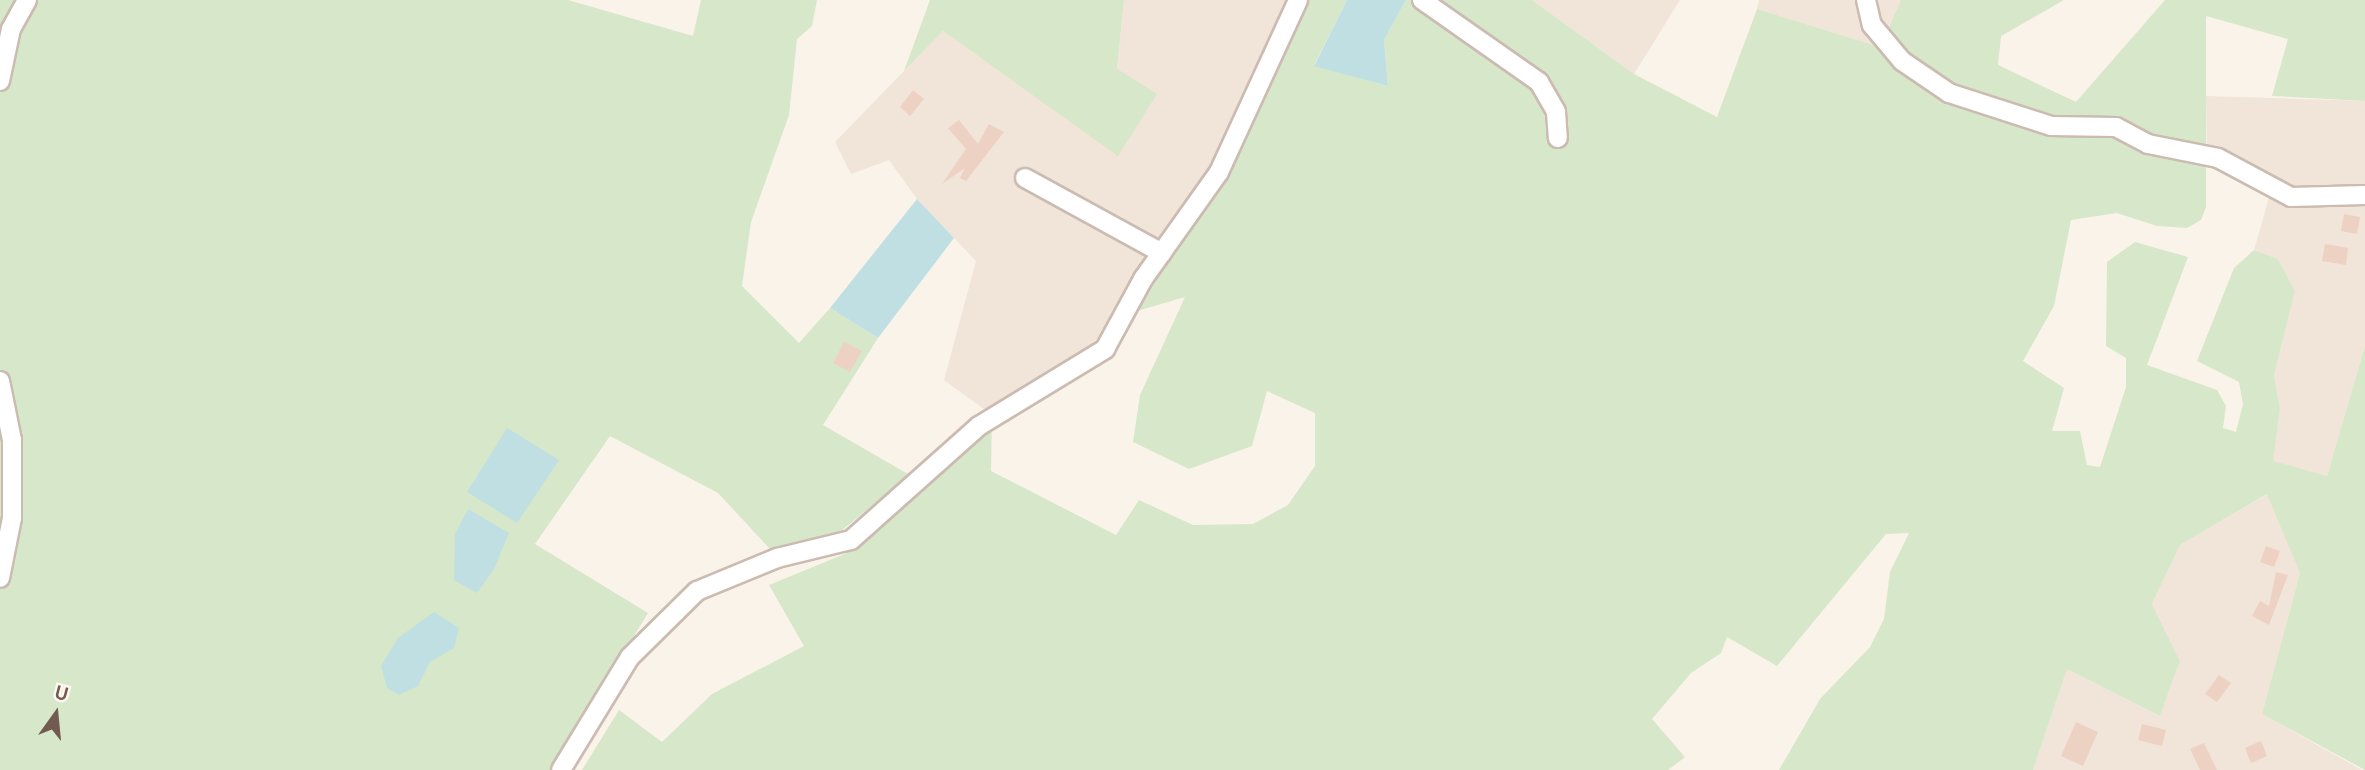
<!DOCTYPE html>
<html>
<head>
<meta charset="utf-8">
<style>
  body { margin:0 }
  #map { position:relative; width:2365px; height:770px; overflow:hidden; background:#faf3ea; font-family:"Space Grotesk",sans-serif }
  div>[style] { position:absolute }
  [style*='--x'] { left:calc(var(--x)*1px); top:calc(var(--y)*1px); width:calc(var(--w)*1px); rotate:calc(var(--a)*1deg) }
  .residential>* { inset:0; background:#f1e4d9 }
  .green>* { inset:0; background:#d7e7c9 }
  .water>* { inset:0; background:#c0dfe2 }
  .building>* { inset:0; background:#edd2c4 }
  .roads { filter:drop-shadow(2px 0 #cbbbb1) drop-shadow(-2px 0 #cbbbb1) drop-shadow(0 2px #cbbbb1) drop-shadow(0 -2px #cbbbb1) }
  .minor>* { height:18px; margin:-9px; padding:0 9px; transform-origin:9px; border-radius:9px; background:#fff }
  span { translate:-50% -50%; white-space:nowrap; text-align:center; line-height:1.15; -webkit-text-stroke:5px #fdf7f0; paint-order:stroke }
  .north { position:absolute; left:21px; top:679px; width:70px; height:70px; -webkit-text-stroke:5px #fdf7f0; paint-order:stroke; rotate:15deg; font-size:19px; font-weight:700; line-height:28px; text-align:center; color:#725a50 }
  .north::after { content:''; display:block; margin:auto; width:24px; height:32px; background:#725a50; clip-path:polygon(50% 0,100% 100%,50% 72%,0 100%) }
</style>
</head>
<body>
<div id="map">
  <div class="residential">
    <div style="clip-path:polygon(1124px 0,1300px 0,1236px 156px,1120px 316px,1069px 367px,992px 415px,944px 380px,976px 261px,917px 199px,889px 160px,851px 174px,835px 142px,943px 31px,1118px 155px,1117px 70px)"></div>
    <div style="clip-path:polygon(1532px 0,1680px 0,1634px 74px)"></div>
    <div style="clip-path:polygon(1759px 0,1901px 0,1880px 47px,1757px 9px)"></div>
    <div style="clip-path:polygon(2206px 96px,2365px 101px,2365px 346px,2327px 476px,2272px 462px,2280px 409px,2274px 375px,2295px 291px,2278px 259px,2254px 250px,2270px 194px,2207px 161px)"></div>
    <div style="clip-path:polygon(2268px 494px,2300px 573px,2262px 714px,2362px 770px,2033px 770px,2067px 669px,2160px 716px,2180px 661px,2152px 604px,2180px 545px)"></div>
  </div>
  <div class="green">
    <div style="clip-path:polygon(0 0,568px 0,693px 36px,701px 0,817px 0,812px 26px,797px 39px,789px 115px,751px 222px,742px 286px,799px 343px,830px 308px,878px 338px,823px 425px,908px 474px,992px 415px,991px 471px,1116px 535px,1139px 500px,1193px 525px,1253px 524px,1288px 505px,1315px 466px,1315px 413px,1267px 391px,1252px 446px,1189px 469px,1133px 442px,1140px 395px,1185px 297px,1120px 316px,1236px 156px,1300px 0,1347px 0,1314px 65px,1388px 86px,1384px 40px,1406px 0,1532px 0,1634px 74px,1717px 117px,1757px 9px,1880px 47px,1901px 0,2064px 0,2001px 36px,1998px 65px,2076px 102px,2165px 0,2365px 0,2365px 101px,2272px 96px,2288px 39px,2206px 16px,2206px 207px,2201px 220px,2187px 228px,2157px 226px,2117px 213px,2071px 220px,2054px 306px,2023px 361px,2064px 388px,2052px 431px,2080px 431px,2087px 465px,2100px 467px,2126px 387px,2126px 358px,2106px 346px,2107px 262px,2135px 242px,2188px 257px,2147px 365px,2217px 390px,2226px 406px,2223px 428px,2236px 432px,2243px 404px,2239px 382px,2197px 361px,2234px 268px,2254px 250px,2278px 259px,2295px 291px,2274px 375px,2280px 409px,2273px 461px,2327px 476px,2365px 346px,2365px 770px,2262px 714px,2300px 573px,2267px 494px,2180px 545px,2152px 604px,2180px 661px,2160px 716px,2067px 669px,2033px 770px,1779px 770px,1820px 699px,1870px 647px,1884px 619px,1890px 572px,1909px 533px,1886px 534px,1777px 666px,1727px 637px,1721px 653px,1691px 673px,1652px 719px,1685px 757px,1668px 770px,582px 770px,619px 710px,662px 742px,712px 694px,804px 646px,769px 585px,847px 553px,905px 478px,834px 537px,770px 549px,718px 493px,610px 436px,535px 544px,648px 613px,552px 770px,0 770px)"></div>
    <div style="clip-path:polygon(930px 0,1124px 0,1117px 69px,1157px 94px,1118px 156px,943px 31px,904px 71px)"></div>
  </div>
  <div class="water">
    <div style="clip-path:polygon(1347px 0,1406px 0,1384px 40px,1388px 86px,1314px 66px)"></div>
    <div style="clip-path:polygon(917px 199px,954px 238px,878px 338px,830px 308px)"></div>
    <div style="clip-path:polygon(507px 428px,559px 460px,517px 523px,467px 492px)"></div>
    <div style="clip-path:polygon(468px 509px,509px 533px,494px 569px,477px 593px,454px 580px,455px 534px)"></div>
    <div style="clip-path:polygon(434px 612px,459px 628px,454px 648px,430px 662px,418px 686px,399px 695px,387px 688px,381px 666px,398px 638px)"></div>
  </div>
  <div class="building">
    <div style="clip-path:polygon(913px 90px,924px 99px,910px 116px,900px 107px)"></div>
    <div style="clip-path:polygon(959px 120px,978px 144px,989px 124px,1004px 132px,966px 181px,960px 178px,965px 168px,942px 184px,966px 149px,948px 128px)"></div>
    <div style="clip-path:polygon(2344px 214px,2360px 217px,2357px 234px,2341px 231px)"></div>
    <div style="clip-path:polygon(2325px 244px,2348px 248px,2346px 265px,2322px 261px)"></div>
    <div style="clip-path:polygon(844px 342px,862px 351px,850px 372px,833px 363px)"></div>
    <div style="clip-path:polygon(2266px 546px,2280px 551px,2274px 567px,2260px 562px)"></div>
    <div style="clip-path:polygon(2276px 572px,2288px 575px,2269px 625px,2252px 616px,2260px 601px,2269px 606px)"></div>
    <div style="clip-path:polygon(2219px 675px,2231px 683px,2217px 702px,2205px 694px)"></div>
    <div style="clip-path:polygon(2076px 722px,2098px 732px,2083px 766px,2061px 756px)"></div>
    <div style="clip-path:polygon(2142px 724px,2166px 730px,2162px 746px,2138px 740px)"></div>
    <div style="clip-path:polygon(2261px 741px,2267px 756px,2251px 763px,2245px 748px)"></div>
    <div style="clip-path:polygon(2204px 743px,2217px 770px,2200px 770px,2190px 749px)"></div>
  </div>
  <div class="roads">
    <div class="minor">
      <div style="--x:1422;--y:0;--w:143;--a:35"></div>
      <div style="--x:1539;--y:82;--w:34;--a:60"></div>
      <div style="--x:1556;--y:112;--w:26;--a:86"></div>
      <div style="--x:1866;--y:0;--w:26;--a:77"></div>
      <div style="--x:1872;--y:25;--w:47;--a:50.2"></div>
      <div style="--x:1902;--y:61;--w:57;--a:34.2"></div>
      <div style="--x:1949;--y:93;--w:107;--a:17.9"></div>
      <div style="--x:2051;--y:126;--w:65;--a:0.9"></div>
      <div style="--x:2116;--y:127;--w:36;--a:28"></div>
      <div style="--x:2148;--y:144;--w:71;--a:11.3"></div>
      <div style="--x:2218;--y:158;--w:83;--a:28.1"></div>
      <div style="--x:2291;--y:197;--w:74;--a:-1.5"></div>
      <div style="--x:0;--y:81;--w:53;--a:-78.1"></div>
      <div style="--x:11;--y:29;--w:33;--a:-61"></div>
      <div style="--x:1025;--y:178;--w:156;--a:28.7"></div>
      <div style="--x:0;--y:381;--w:60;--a:78.5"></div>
      <div style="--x:12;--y:440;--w:78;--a:90"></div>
      <div style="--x:12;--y:518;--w:61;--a:101.3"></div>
      <div style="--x:561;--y:770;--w:132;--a:-58.6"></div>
      <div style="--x:630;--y:657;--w:94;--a:-44.6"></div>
      <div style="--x:697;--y:591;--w:87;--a:-22.4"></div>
      <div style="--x:777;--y:558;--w:76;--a:-13.7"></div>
      <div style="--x:851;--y:540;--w:171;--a:-41.7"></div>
      <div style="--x:979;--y:426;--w:148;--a:-31.4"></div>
      <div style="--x:1105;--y:349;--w:80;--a:-61.5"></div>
      <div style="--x:1143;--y:279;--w:131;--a:-54.6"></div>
      <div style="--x:1219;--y:172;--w:189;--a:-65.3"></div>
    </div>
  </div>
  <div class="north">U</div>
</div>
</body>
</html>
